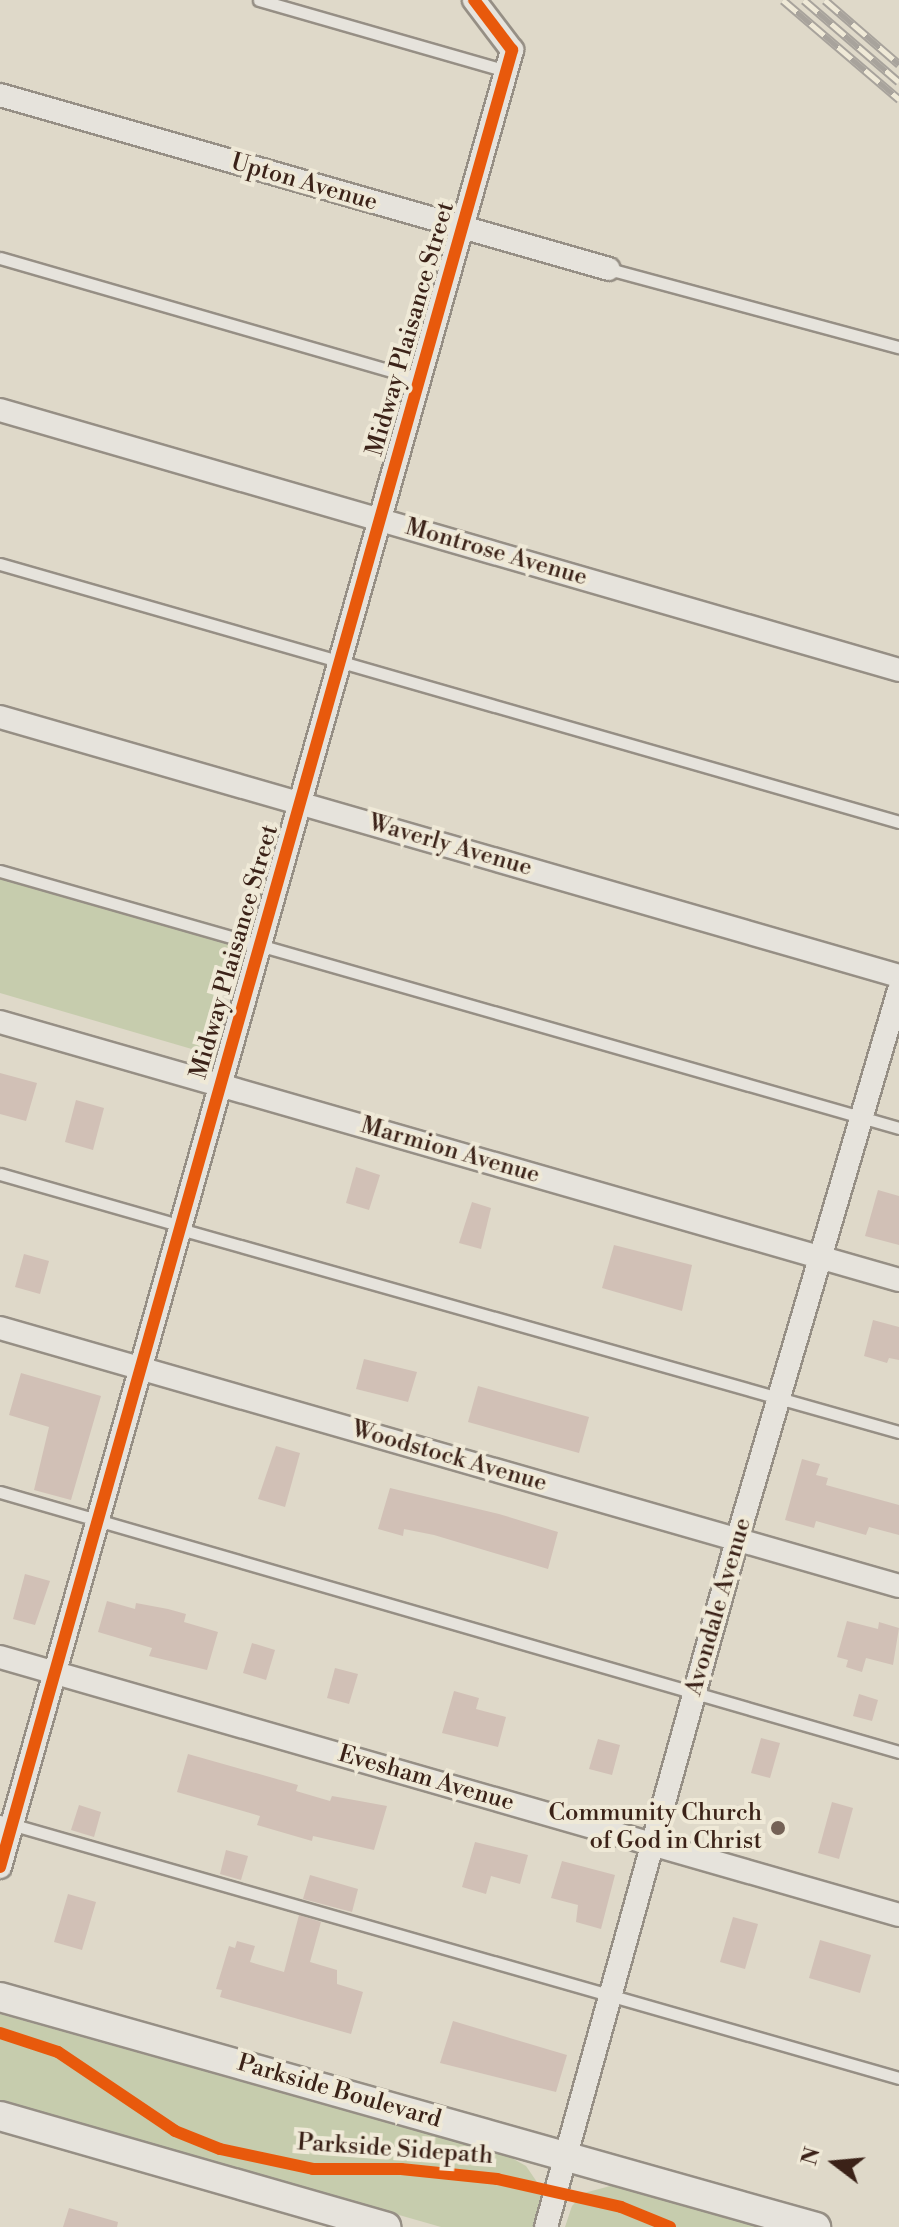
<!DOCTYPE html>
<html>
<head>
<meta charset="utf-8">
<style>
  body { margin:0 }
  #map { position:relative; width:899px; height:2227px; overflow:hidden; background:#dfd9c9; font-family:"Libre Bodoni",serif }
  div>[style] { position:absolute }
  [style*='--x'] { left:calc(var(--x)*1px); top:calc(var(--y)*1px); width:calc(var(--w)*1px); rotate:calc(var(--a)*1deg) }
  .green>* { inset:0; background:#c6ccad }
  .building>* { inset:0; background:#d1c0b6 }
  .roads { filter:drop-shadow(2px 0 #968f85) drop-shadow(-2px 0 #968f85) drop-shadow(0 2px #968f85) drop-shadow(0 -2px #968f85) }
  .service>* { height:11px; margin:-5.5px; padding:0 5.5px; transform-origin:5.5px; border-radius:5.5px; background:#e6e3dc }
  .minor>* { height:22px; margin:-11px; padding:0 11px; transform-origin:11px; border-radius:11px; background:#e6e3dc }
  .tertiary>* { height:28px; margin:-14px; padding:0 14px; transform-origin:14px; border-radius:14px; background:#e6e3dc }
  .rail>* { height:9px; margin-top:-4.5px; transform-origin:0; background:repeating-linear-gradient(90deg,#efe9d7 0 18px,#a8a39c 0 36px); box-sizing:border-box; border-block:2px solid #a8a39c }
  .cycleway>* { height:12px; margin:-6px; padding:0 6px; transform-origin:6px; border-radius:6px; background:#e8590c }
  .dots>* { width:22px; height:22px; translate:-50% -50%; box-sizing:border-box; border:4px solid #efe9d7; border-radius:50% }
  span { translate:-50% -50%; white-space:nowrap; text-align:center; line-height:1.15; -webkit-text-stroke:8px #efe9d7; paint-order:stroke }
  .street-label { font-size:24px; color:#3b2218 }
  .poi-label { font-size:24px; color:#3b2218 }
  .right { translate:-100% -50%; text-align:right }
  .north { position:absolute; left:795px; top:2123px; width:80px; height:80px; -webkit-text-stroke:6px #efe9d7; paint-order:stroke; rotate:286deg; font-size:22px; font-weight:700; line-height:32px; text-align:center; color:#3b2218 }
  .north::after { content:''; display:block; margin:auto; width:28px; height:36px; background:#3b2218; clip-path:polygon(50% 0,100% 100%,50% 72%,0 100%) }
</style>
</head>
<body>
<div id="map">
  <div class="green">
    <div style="clip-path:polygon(0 878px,232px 941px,202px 1052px,0 993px)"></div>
    <div style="clip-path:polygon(0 2014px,510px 2157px,526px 2166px,539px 2185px,544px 2204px,536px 2227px,441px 2227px,0 2101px)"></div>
    <div style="clip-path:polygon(614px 2185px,768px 2227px,565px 2227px,572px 2206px,584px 2193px)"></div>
  </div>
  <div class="building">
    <div style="clip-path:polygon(0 1073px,37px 1083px,26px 1121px,0 1114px)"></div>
    <div style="clip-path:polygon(76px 1100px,104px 1108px,93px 1150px,65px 1142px)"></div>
    <div style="clip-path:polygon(356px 1167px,380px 1175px,369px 1210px,346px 1203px)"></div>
    <div style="clip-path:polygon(878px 1190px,899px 1196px,899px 1245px,865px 1236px)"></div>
    <div style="clip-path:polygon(472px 1202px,491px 1208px,481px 1249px,459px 1243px)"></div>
    <div style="clip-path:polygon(614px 1245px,692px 1265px,682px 1311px,602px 1288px)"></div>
    <div style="clip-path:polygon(24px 1254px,49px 1261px,40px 1294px,15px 1287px)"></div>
    <div style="clip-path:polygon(873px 1320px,899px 1327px,899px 1360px,889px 1358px,887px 1363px,864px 1356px)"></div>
    <div style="clip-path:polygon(364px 1359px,417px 1372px,408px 1402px,356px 1389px)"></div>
    <div style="clip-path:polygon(21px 1373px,101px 1396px,71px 1500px,34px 1490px,49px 1427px,9px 1415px)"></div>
    <div style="clip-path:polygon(478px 1386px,589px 1417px,579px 1453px,468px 1422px)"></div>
    <div style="clip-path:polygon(276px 1446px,300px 1453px,285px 1507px,258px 1499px)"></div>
    <div style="clip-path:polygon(802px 1459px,820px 1464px,816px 1475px,828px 1478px,826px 1485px,899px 1505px,899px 1535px,869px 1527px,866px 1535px,816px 1521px,814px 1528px,785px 1520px)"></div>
    <div style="clip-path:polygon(390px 1488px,499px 1514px,558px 1532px,548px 1569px,434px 1535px,404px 1529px,403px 1536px,378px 1529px)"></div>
    <div style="clip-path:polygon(25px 1574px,50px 1581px,35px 1625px,13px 1619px)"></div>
    <div style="clip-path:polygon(107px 1601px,135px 1609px,136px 1603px,168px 1609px,186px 1614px,184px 1622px,218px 1632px,207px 1670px,149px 1656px,152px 1648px,98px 1632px)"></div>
    <div style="clip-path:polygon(847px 1621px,878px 1629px,879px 1622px,899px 1628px,893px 1665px,866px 1658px,862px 1672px,846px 1667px,848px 1660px,837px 1657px)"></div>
    <div style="clip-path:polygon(252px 1643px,275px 1650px,266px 1680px,243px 1673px)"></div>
    <div style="clip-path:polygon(335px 1668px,358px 1674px,349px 1704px,327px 1698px)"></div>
    <div style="clip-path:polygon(454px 1691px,479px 1698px,476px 1709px,506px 1717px,498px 1747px,442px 1733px)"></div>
    <div style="clip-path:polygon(859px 1694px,878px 1700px,872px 1721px,853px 1716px)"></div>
    <div style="clip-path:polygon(761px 1738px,780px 1743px,770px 1778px,751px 1773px)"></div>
    <div style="clip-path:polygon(598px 1739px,620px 1745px,612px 1775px,589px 1769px)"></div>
    <div style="clip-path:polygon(188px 1754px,298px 1785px,296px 1791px,330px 1801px,332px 1796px,387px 1806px,374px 1850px,313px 1836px,312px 1841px,257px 1825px,260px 1816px,177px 1792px)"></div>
    <div style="clip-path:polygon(832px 1802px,853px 1808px,839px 1859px,818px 1853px)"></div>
    <div style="clip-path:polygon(79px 1805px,101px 1812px,94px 1837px,71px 1830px)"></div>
    <div style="clip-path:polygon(475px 1842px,528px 1855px,520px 1884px,491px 1876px,486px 1894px,462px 1887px)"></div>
    <div style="clip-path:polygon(226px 1850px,248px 1856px,241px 1880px,220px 1874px)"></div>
    <div style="clip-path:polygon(562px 1861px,615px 1875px,601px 1929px,576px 1922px,578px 1905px,551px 1898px)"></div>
    <div style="clip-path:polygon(310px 1875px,358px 1889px,352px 1912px,303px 1899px)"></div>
    <div style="clip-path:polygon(68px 1894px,96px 1902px,82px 1950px,54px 1942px)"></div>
    <div style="clip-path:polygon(299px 1915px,321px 1922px,310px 1962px,337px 1970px,337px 1984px,363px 1992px,351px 2034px,220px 1997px,222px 1990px,216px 1989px,229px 1946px,235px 1948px,237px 1941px,255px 1946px,250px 1962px,284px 1972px)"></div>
    <div style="clip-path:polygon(733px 1917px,758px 1924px,745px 1969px,720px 1962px)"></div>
    <div style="clip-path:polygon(820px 1940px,871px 1955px,860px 1993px,809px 1978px)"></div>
    <div style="clip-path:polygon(453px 2021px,567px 2055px,556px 2092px,440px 2063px)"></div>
    <div style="clip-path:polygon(69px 2208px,118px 2222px,117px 2227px,63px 2227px)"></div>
  </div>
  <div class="roads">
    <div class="service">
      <div style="--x:259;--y:0;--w:257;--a:16"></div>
      <div style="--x:0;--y:258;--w:437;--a:16.1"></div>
      <div style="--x:609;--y:269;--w:300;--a:15.1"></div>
      <div style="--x:0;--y:564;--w:935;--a:16.01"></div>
      <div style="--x:0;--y:871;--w:935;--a:15.95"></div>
      <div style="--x:0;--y:1174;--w:188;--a:16"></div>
      <div style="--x:180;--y:1229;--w:747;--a:15.77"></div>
      <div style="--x:0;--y:1492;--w:936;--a:16.13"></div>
      <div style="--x:0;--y:1821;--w:935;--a:15.95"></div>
    </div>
    <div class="minor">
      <div style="--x:0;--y:95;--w:633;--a:15.95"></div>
      <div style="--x:0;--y:410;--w:936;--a:16.13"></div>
      <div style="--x:0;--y:717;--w:936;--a:16.07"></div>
      <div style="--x:0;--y:1022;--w:935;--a:16.01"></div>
      <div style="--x:0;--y:1328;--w:935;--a:16.01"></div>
      <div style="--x:0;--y:1657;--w:935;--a:16.01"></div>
      <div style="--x:0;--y:1867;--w:1888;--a:-74.26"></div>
      <div style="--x:512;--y:50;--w:63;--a:-127.2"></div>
      <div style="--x:546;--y:2227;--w:713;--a:-74.46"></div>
      <div style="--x:737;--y:1540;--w:573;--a:-73.59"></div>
    </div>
    <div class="tertiary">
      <div style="--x:0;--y:1997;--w:848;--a:15.74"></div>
      <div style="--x:0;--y:2116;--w:402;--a:16"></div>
    </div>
  </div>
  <div class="rail">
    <div style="--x:783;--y:0;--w:153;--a:40.5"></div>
    <div style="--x:804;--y:0;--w:125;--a:40.8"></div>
    <div style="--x:825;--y:0;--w:98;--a:40.9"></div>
  </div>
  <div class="cycleway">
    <div style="--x:0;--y:1867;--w:1888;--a:-74.26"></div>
    <div style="--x:512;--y:50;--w:63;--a:-127.2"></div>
    <div style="--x:0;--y:2033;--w:61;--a:18.1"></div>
    <div style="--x:58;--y:2052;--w:141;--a:34"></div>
    <div style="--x:175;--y:2131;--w:48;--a:21.8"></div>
    <div style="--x:220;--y:2149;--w:95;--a:12.1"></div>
    <div style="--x:313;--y:2169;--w:88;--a:0"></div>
    <div style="--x:401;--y:2169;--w:97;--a:5.9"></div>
    <div style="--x:497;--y:2179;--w:127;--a:12.7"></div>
    <div style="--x:621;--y:2207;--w:53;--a:22.2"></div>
  </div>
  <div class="dots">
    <div style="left:778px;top:1828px;background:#746256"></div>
  </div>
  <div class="street-label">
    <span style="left:304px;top:183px;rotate:16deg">Upton Avenue</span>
    <span style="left:411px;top:329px;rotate:-74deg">Midway Plaisance Street</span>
    <span style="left:496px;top:553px;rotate:16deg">Montrose Avenue</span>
    <span style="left:450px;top:846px;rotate:16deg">Waverly Avenue</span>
    <span style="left:235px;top:952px;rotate:-74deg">Midway Plaisance Street</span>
    <span style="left:450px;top:1151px;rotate:16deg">Marmion Avenue</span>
    <span style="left:449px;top:1457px;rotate:16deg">Woodstock Avenue</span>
    <span style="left:719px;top:1607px;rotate:-74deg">Avondale Avenue</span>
    <span style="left:426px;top:1779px;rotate:16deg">Evesham Avenue</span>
    <span style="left:339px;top:2092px;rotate:16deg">Parkside Boulevard</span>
    <span style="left:395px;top:2150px;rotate:4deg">Parkside Sidepath</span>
  </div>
  <div class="poi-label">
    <span class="right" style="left:762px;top:1828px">Community Church<br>of God in Christ</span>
  </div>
  <div class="north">N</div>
</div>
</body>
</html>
